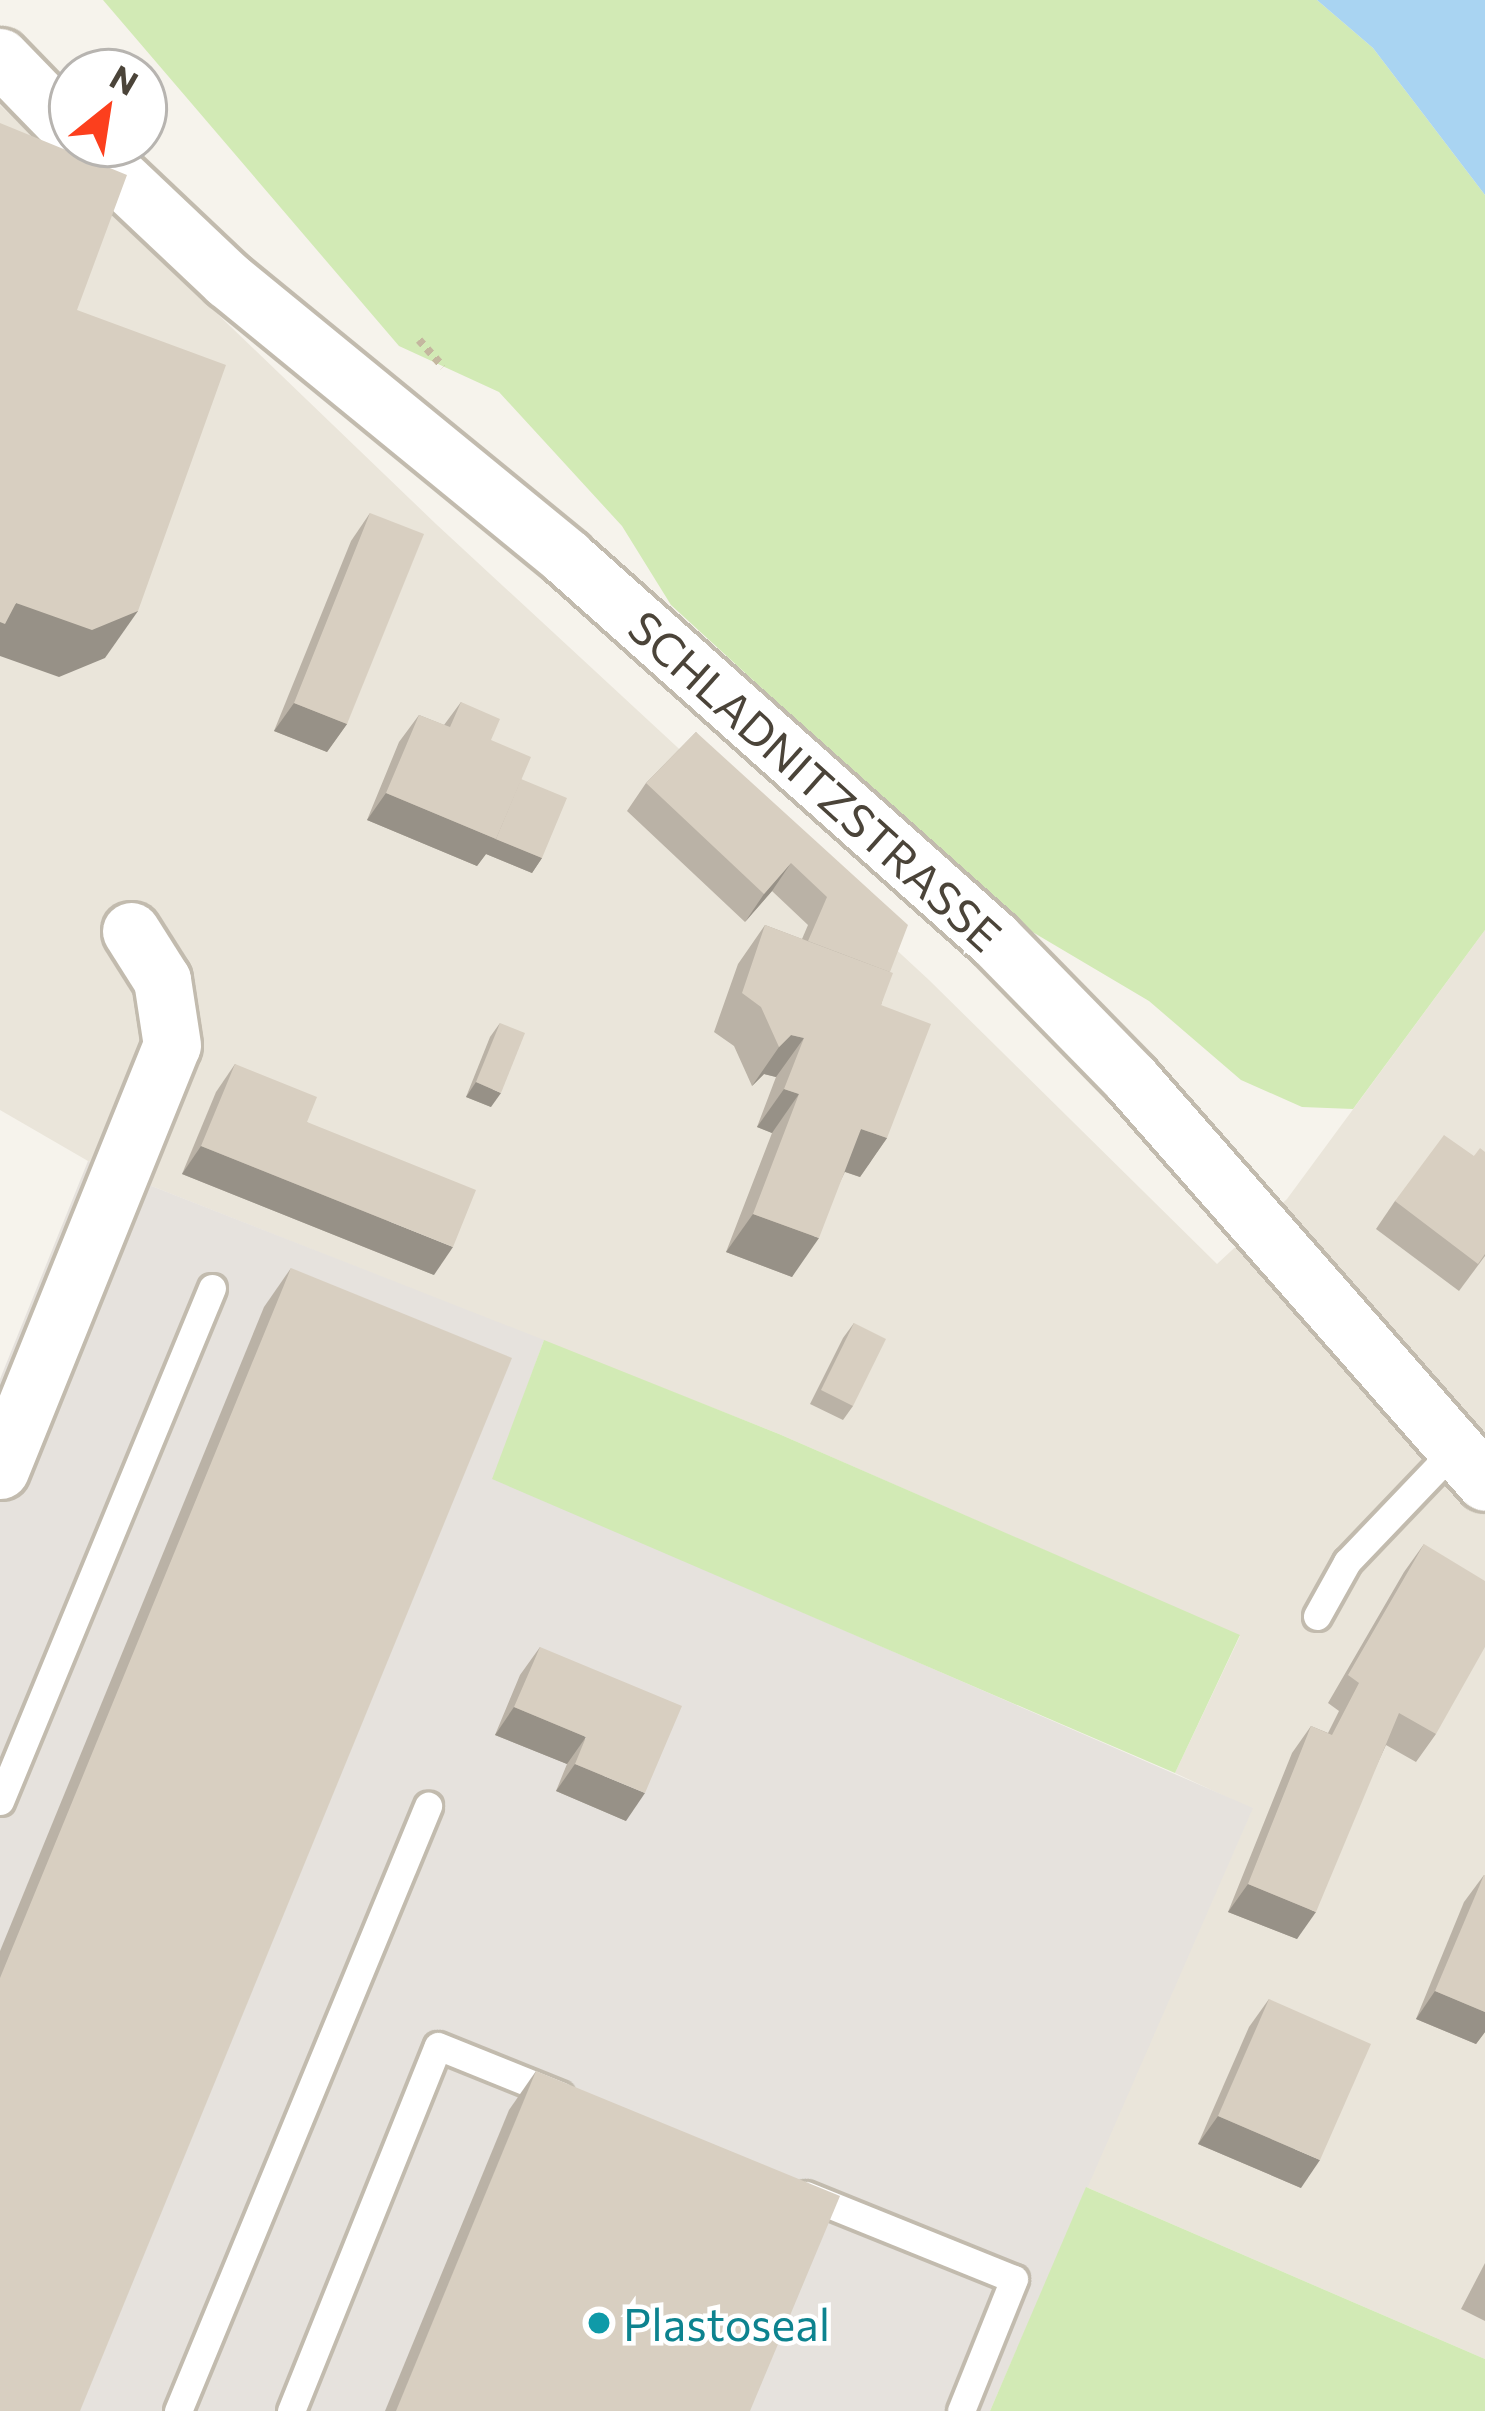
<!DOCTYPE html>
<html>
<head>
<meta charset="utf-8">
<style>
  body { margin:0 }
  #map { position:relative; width:1485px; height:2411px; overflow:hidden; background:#f6f3ec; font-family:Commissioner,sans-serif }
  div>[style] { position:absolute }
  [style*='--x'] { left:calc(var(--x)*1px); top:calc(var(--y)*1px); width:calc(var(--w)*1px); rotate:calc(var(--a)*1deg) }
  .residential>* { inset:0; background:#eae5da }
  .industrial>* { inset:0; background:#e6e2dd }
  .green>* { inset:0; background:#d2eab5 }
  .water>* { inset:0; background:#a9d4f2 }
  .path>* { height:8px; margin-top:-4px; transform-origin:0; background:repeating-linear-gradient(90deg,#c4b79f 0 6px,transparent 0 12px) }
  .roads { filter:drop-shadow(3px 0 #c2bbae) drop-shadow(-3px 0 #c2bbae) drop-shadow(0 3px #c2bbae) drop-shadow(0 -3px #c2bbae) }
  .lane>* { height:27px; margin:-13.5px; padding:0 13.5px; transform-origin:13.5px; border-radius:13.5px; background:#fff }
  .street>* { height:57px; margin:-28.5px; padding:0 28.5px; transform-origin:28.5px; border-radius:28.5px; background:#fff }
  .wall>* { inset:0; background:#bab2a6 }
  .shaded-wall>* { inset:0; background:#979187 }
  .building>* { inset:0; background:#d8cfc1 }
  .dots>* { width:33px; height:33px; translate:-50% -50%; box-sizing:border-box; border:6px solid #fff; border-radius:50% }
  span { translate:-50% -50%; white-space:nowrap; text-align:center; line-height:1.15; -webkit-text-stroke:9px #fff; paint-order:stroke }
  .street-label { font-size:45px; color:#4b4439 }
  .culture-label { font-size:45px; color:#0d838f }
  .left { translate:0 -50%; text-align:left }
  .north { position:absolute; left:48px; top:48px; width:120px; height:120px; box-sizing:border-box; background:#fff; border:3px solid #b7b4b0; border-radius:50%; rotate:30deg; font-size:33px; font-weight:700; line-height:48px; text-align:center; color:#4b4439 }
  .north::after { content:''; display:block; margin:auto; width:42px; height:54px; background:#fc3f1d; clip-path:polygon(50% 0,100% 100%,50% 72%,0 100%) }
</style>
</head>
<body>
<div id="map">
  <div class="residential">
    <div style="clip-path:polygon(0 105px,436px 524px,929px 980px,1217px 1264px,1287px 1199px,1485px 930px,1485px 2359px,1086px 2187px,1252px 1809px,1175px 1773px,1240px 1636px,779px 1434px,88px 1161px,0 1110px)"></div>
  </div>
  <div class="industrial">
    <div style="clip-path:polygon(88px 1161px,544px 1340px,494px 1478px,1253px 1808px,990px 2411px,0 2411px,0 1379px)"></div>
  </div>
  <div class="green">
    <div style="clip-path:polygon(103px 0,1317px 0,1373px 48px,1485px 195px,1485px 930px,1353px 1109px,1302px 1107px,1241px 1080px,1149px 1001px,1019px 924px,671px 605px,622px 526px,499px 392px,399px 346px)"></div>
    <div style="clip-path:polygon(544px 1340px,779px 1434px,1240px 1635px,1175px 1773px,492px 1479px)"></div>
    <div style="clip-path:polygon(1086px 2187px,1485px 2359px,1485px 2411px,990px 2411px)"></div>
  </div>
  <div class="water">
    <div style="clip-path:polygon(1317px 0,1485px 0,1485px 195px,1373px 48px)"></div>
  </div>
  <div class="path">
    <div style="--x:419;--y:340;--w:36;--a:48"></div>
  </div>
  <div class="roads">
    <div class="lane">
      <div style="--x:1317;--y:1616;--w:62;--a:-60.9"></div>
      <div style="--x:1347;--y:1562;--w:158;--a:-46.3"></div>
      <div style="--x:0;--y:1801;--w:555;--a:-67.55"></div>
      <div style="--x:806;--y:2195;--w:224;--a:22"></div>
      <div style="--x:1014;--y:2279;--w:142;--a:111.9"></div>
      <div style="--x:178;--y:2411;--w:655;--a:-67.55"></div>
      <div style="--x:291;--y:2411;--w:393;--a:-68.1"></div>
      <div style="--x:438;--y:2046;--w:131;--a:22"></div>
    </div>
    <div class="street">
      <div style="--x:0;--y:57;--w:103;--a:45.8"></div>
      <div style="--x:84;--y:144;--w:198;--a:43.4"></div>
      <div style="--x:228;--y:280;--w:437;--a:39.3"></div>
      <div style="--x:566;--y:557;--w:574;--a:41.75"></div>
      <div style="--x:994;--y:939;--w:196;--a:45.6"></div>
      <div style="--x:1131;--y:1079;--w:536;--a:48.7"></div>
      <div style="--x:0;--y:1470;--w:458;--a:-68"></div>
      <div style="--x:172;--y:1045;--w:66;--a:-98.7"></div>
      <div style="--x:162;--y:980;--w:58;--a:-122.3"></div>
    </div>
  </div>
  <div class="wall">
    <div style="clip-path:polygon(370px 513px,347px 724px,327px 752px,274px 731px,351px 541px)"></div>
    <div style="clip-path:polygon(461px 702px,521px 779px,542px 858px,532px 873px,486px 854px,477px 866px,367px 820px,399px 742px,419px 715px,444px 725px)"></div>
    <div style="clip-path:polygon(696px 732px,890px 972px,881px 1005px,887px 1138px,860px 1177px,845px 1172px,792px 1277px,726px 1252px,772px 1133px,757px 1127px,776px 1077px,764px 1074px,752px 1086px,734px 1046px,714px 1032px,738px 964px,765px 925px,802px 939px,808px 925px,772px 891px,745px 922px,627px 811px,646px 783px)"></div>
    <div style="clip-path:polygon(500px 1023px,491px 1107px,466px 1097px,490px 1037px)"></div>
    <div style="clip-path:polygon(235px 1064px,307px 1122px,434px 1275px,182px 1174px,216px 1092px)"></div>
    <div style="clip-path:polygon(1485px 1152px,1485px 1256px,1459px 1291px,1376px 1229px,1395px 1201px,1474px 1156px)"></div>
    <div style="clip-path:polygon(291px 1268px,0 2411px,0 1951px,264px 1307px)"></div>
    <div style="clip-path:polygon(854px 1323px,853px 1406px,843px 1420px,810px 1404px,843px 1338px)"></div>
    <div style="clip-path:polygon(1424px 1544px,1436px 1734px,1416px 1762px,1386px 1745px,1297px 1939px,1228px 1912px,1292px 1753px,1311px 1726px,1328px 1733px,1339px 1711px,1328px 1703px,1404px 1572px)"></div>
    <div style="clip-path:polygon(540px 1647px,626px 1821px,556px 1791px,567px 1764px,495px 1735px,520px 1675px)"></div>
    <div style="clip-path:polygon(1484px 1875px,1485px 2032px,1476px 2044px,1416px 2019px,1464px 1902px)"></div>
    <div style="clip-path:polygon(1269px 1999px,1301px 2188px,1198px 2144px,1249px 2027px)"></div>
    <div style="clip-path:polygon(536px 2071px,750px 2411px,385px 2411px,509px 2110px)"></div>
    <div style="clip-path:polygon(1485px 2263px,1485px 2321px,1461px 2309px)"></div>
  </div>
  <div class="shaded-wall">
    <div style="clip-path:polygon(16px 603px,138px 611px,105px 658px,59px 677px,0 656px,0 622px)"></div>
    <div style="clip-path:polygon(294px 703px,347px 724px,327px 752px,274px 731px)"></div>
    <div style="clip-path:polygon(386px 793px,542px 858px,532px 873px,486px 854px,477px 866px,367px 820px)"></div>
    <div style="clip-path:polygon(791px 863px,772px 891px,745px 922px,764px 894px)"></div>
    <div style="clip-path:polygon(791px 1035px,804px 1038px,776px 1077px,764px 1074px,752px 1086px,779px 1047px)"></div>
    <div style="clip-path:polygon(476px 1082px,501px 1093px,491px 1107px,466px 1097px)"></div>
    <div style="clip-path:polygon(784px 1089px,799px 1094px,772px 1133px,757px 1127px)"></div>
    <div style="clip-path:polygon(861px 1129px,887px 1138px,860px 1177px,834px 1168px)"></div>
    <div style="clip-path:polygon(201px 1146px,453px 1247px,434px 1275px,182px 1174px)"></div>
    <div style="clip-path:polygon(753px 1214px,819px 1238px,792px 1277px,726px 1252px)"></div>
    <div style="clip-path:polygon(514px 1707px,586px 1737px,567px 1764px,495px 1735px)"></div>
    <div style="clip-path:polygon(575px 1764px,645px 1793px,626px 1821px,556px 1791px)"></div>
    <div style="clip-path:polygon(1248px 1884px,1316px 1912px,1297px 1939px,1228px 1912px)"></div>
    <div style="clip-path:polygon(1435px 1991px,1485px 2012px,1485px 2032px,1476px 2044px,1416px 2019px)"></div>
    <div style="clip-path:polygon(1218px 2116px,1320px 2160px,1301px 2188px,1198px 2144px)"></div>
  </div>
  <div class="building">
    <div style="clip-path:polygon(0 123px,127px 175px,77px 310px,226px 365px,138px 611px,92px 630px,16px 603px,5px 624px,0 622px)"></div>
    <div style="clip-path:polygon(370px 513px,424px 534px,347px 724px,294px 703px)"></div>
    <div style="clip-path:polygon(461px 702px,500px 719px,491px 740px,531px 757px,496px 839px,386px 793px,419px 715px,450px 727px)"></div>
    <div style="clip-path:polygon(696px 732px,908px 925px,890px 972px,808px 941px,827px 897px,791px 863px,764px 894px,646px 783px)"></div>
    <div style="clip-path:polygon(521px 779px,567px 798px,542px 858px,493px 838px,496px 839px)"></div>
    <div style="clip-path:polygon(765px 925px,893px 973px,881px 1005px,931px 1024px,887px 1138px,861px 1129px,819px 1238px,753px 1214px,799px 1094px,784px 1089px,804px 1038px,791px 1035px,779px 1047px,761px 1007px,742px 993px)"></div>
    <div style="clip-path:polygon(500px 1023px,525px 1033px,501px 1093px,476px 1082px)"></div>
    <div style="clip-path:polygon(235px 1064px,317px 1097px,307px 1122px,476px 1190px,453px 1247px,201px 1146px)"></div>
    <div style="clip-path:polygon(1444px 1135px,1474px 1156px,1480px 1148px,1485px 1152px,1485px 1254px,1478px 1264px,1395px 1201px)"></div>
    <div style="clip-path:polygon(291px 1268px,512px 1358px,80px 2411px,0 2411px,0 1978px)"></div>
    <div style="clip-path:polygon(854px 1323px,886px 1339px,853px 1406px,821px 1390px)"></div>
    <div style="clip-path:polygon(1424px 1544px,1485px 1581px,1485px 1647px,1436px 1734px,1399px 1713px,1316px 1912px,1248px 1884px,1311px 1726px,1332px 1735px,1359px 1683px,1348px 1675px)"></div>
    <div style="clip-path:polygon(540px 1647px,682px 1706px,645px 1793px,575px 1764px,586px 1737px,514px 1707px)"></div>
    <div style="clip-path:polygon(1484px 1875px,1485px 1875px,1485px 2012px,1435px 1991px)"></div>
    <div style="clip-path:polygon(1269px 1999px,1371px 2044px,1320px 2160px,1218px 2116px)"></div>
    <div style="clip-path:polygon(536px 2071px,840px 2196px,750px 2411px,396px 2411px)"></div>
  </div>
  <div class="dots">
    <div style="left:599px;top:2323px;background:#0f9aa8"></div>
  </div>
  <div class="street-label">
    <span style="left:816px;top:780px;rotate:42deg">SCHLADNITZSTRASSE</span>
  </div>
  <div class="culture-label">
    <span class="left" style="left:623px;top:2323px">Plastoseal</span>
  </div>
  <div class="north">N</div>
</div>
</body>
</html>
